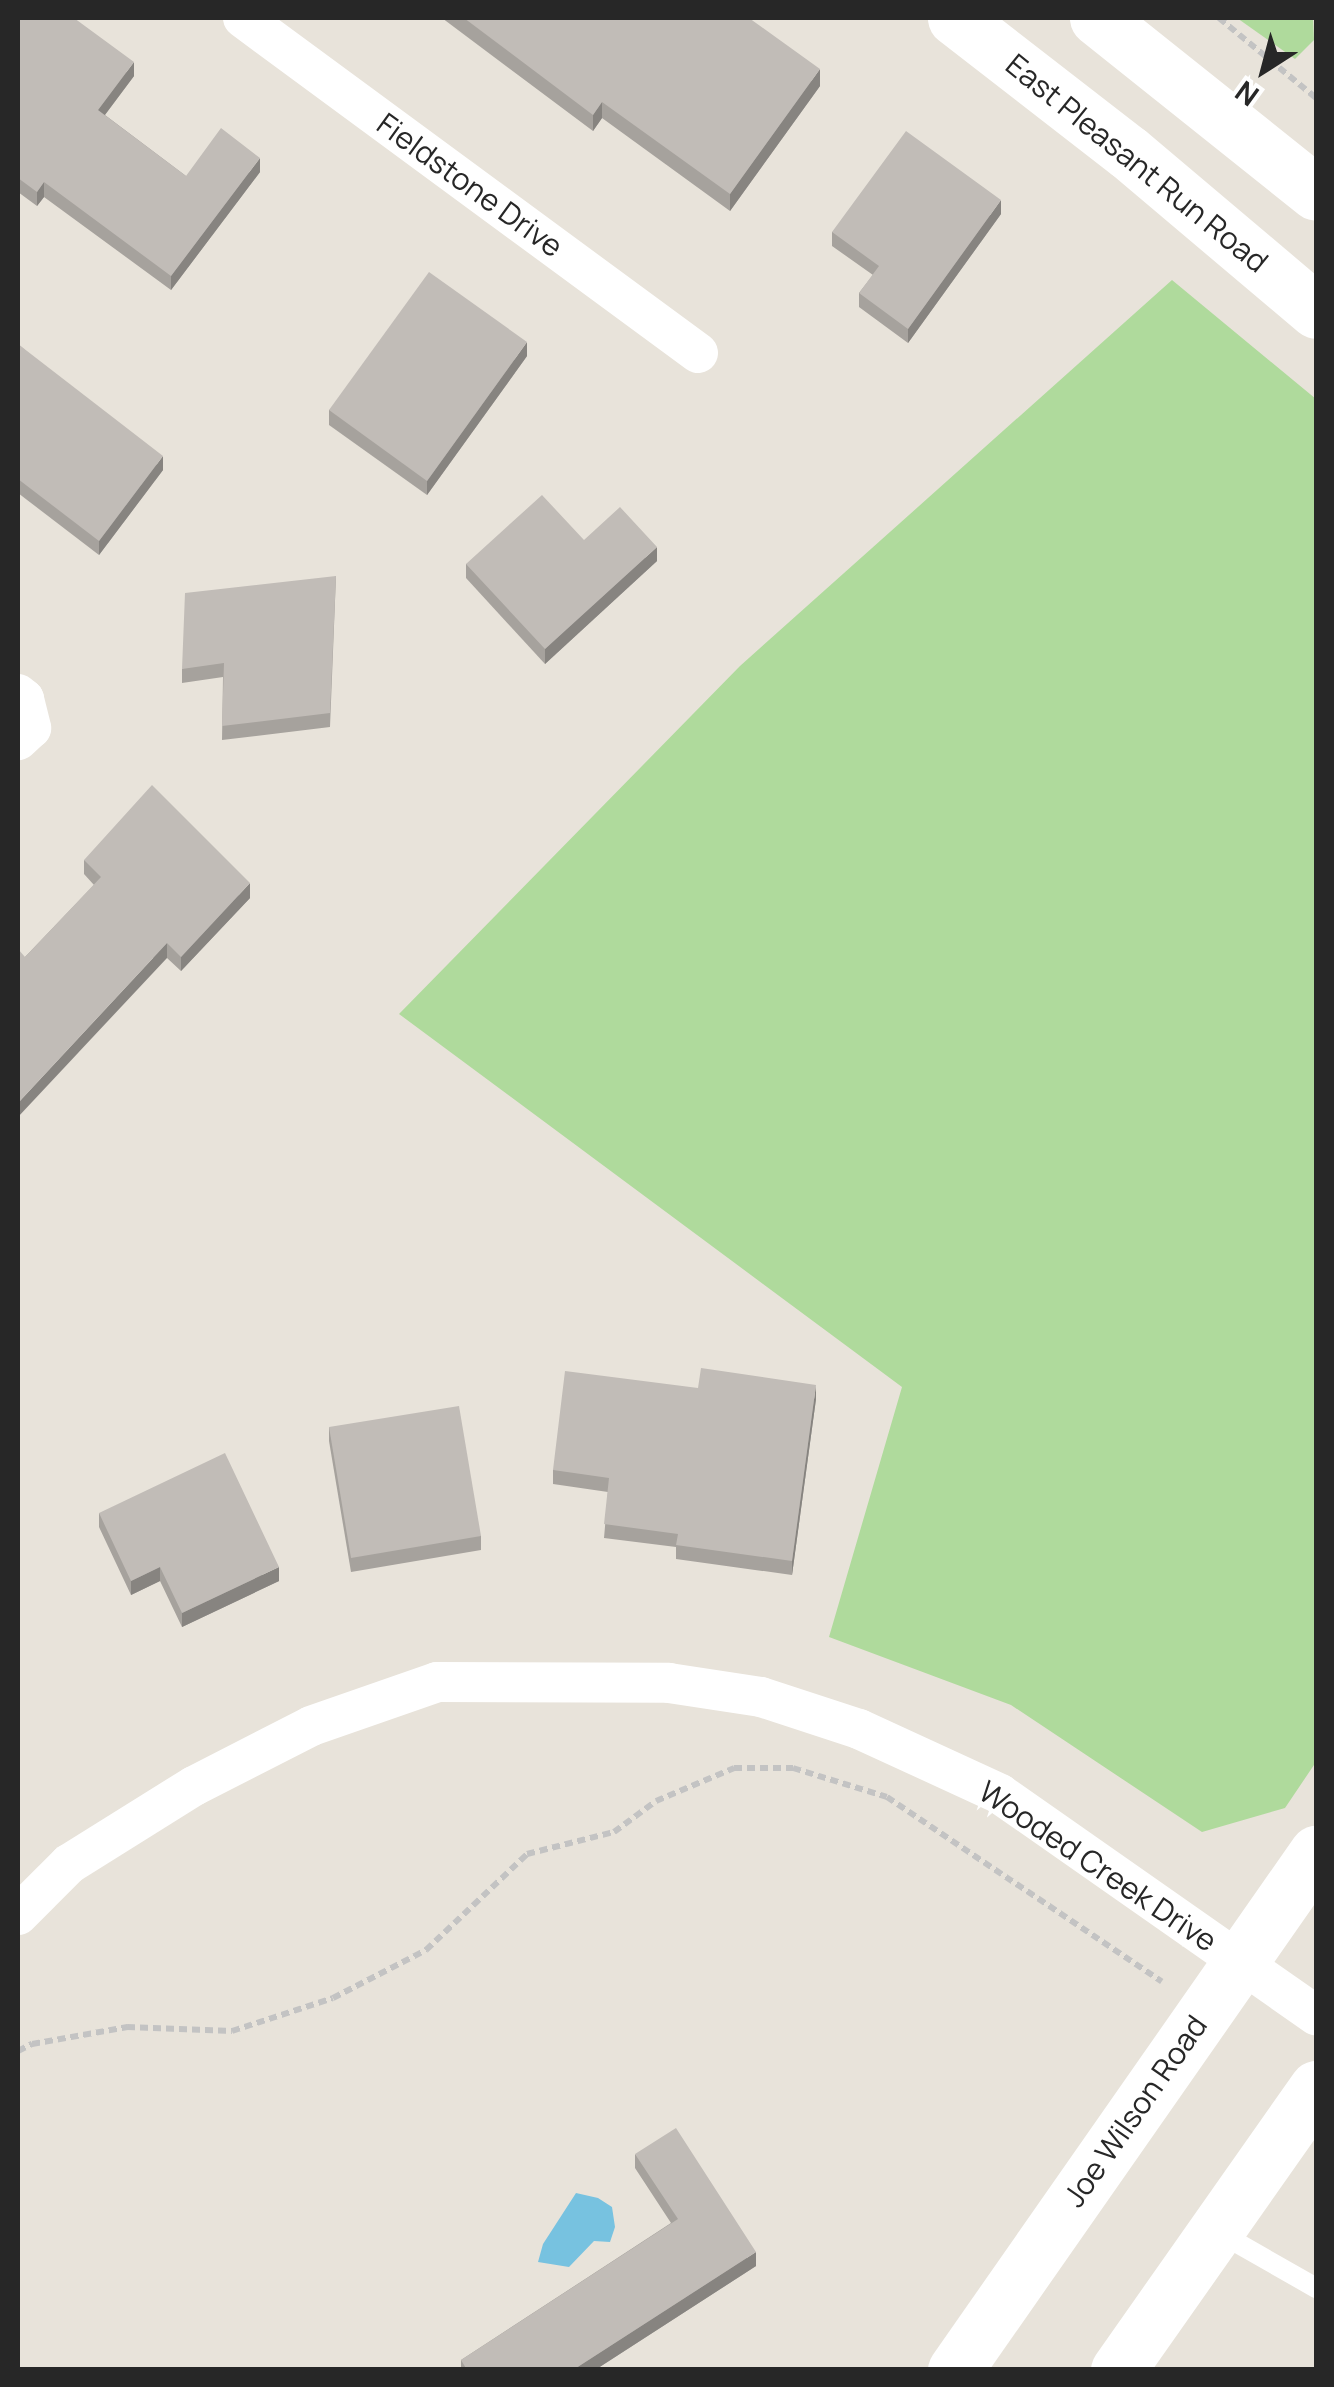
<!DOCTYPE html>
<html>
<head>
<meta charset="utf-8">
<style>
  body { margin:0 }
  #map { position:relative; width:1334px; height:2387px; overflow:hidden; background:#e8e3da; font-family:Manrope,sans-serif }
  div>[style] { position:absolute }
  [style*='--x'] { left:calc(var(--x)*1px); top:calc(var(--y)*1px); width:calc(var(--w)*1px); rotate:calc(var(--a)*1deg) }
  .green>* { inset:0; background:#afda9c }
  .water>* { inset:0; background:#77c2e0 }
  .path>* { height:6px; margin-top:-3px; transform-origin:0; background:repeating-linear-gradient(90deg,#c3c3c3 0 8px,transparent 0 13px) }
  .lane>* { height:20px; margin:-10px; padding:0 10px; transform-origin:10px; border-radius:10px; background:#fff }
  .street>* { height:40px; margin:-20px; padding:0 20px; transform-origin:20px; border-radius:20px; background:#fff }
  .secondary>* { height:55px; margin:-27.5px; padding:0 27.5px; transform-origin:27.5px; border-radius:27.5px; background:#fff }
  .wall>* { inset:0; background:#a6a29d }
  .shaded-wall>* { inset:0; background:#878480 }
  .building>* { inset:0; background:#c1bcb7 }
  span { translate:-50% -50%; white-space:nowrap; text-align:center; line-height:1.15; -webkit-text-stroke:8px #fff; paint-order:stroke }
  .street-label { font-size:30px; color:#272727 }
  .frame { position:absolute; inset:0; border:20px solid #272727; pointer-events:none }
  .north { position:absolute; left:1214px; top:20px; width:100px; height:100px; -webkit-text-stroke:8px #fff; paint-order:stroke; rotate:216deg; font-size:28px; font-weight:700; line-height:40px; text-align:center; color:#272727 }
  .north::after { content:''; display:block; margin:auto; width:35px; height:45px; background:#272727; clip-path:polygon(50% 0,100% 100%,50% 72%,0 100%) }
</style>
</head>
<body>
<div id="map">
  <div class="green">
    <div style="clip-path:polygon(1237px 18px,1313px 18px,1314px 40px,1295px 59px)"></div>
    <div style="clip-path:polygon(1172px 280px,1316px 399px,1316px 1762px,1285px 1808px,1202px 1832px,1011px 1705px,829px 1637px,902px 1387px,399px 1014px,740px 666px)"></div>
  </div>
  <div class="water">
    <div style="clip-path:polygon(576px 2193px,598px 2198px,612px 2207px,615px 2227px,610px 2242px,594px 2241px,569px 2267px,538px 2262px,543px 2244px)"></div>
  </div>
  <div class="path">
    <div style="--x:1219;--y:18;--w:126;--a:39.5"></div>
    <div style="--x:18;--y:2051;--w:16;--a:-27"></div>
    <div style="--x:32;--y:2044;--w:97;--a:-10.1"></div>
    <div style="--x:127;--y:2027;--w:105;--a:2.2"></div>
    <div style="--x:232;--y:2031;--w:106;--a:-18.1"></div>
    <div style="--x:333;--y:1998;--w:105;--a:-27.3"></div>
    <div style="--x:426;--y:1950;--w:139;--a:-43.5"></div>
    <div style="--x:527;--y:1854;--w:90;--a:-14.2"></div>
    <div style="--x:614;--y:1832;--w:52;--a:-36.4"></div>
    <div style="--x:656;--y:1801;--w:85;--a:-22.9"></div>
    <div style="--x:734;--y:1768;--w:59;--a:0"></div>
    <div style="--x:793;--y:1768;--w:98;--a:17.1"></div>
    <div style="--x:887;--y:1797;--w:331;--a:33.9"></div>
  </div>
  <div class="lane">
    <div style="--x:1218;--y:2232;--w:113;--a:29.7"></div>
  </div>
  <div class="street">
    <div style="--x:243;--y:18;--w:565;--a:36.36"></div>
    <div style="--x:18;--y:694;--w:8;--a:40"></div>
    <div style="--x:24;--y:699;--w:30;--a:76"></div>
    <div style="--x:31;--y:728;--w:18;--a:137"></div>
    <div style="--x:18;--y:1915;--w:72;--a:-45"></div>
    <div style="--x:69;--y:1864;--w:147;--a:-32"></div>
    <div style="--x:194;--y:1786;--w:131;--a:-27.1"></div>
    <div style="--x:311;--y:1726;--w:133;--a:-19.2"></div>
    <div style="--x:437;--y:1682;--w:232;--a:0.2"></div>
    <div style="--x:669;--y:1683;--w:93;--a:8.7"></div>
    <div style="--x:761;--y:1697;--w:103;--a:18.1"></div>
    <div style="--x:859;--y:1729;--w:155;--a:24.7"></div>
    <div style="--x:1000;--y:1794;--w:386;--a:35"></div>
  </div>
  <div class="secondary">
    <div style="--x:955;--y:18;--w:219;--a:37.8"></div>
    <div style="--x:1128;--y:152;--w:246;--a:40.2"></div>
    <div style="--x:1097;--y:18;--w:280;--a:38.6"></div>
    <div style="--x:955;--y:2370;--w:631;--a:-55.07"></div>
    <div style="--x:1118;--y:2370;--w:345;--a:-54.9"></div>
  </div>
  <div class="wall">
    <div style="clip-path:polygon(18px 18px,134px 76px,105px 115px,186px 176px,260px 172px,171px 290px,44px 197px,37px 206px,18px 192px)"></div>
    <div style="clip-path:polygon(442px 18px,711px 18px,820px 86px,730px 211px,602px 118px,593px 131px)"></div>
    <div style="clip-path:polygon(1001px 214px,908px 343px,859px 307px,859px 293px,873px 275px,832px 246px,832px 232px)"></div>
    <div style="clip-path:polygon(18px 344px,163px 470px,99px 555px,18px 493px)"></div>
    <div style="clip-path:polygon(527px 356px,427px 495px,329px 425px,329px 410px)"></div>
    <div style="clip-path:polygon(584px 540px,657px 561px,545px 664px,466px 578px,466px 564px)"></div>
    <div style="clip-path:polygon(336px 576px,330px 727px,222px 740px,223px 677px,182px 683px,182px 669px)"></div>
    <div style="clip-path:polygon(84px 860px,250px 898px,181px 971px,167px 958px,25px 957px,94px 885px,84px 874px)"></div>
    <div style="clip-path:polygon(698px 1388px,816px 1399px,792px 1575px,676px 1559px,676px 1547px,604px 1538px,608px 1492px,553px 1484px,553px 1470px)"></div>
    <div style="clip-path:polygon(329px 1427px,481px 1536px,481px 1550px,351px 1572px,329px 1441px)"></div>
    <div style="clip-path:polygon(99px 1513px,279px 1581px,182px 1627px,160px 1581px,131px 1595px,99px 1527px)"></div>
    <div style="clip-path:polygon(635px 2154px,756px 2266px,595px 2370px,461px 2370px,461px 2360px,671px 2223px,635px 2168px)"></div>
  </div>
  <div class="shaded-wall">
    <div style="clip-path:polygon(134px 62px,134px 76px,98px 124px,98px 110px)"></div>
    <div style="clip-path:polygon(820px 69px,820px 86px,730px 211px,730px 194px)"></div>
    <div style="clip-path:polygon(602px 102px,602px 118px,593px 131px,593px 115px)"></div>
    <div style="clip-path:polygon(260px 158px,260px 172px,171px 290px,171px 276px)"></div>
    <div style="clip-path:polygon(44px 182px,44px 197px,37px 206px,37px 192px)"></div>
    <div style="clip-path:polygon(1001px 200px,1001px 214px,908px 343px,908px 329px)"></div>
    <div style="clip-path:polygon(527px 342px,527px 356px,427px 495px,427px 481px)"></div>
    <div style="clip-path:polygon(163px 456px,163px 470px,99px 555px,99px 541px)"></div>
    <div style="clip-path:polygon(657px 547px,657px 561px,545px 664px,545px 649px)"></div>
    <div style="clip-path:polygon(250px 883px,250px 898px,181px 971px,181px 957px)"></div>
    <div style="clip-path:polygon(167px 943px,167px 958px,18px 1117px,18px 1103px)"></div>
    <div style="clip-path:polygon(816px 1385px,816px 1399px,792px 1575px,792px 1561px)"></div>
    <div style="clip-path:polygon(160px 1567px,160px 1581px,131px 1595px,131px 1581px)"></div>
    <div style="clip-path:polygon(279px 1567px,279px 1581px,182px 1627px,182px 1613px)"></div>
    <div style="clip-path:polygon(756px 2252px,756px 2266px,595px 2370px,573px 2370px)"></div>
  </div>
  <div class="building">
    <div style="clip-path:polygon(18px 18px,74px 18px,134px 62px,98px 110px,186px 176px,221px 128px,260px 158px,171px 276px,44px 182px,37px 192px,18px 178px)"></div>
    <div style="clip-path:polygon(464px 18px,711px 18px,714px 20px,716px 18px,749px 18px,820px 69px,730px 194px,602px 102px,593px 115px)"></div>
    <div style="clip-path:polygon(906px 131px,1001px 200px,908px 329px,859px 293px,879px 266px,832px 232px)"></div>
    <div style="clip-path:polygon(429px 272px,527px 342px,427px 481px,329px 410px)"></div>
    <div style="clip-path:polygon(18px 344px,163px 456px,99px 541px,18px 479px)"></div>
    <div style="clip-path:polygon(542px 495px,584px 540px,620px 507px,657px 547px,545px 649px,466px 564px)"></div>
    <div style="clip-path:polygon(336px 576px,330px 713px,222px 726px,224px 663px,182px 669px,185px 593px)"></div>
    <div style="clip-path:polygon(152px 785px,250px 883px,181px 957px,167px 943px,18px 1103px,18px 949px,25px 957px,101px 877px,84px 860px)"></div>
    <div style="clip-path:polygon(701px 1368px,816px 1385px,792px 1561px,676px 1545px,678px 1534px,604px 1524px,609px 1478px,553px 1470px,565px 1371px,698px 1388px)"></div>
    <div style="clip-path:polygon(459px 1406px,481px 1536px,351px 1558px,329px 1427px)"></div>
    <div style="clip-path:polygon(225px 1453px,279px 1567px,182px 1613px,160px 1567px,131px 1581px,99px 1513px)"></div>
    <div style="clip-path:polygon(676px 2128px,756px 2252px,573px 2370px,467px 2370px,461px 2360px,678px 2219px,635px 2154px)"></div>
  </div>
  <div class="street-label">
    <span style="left:1137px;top:163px;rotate:39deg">East Pleasant Run Road</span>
    <span style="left:470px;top:185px;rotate:36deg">Fieldstone Drive</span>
    <span style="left:1098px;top:1866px;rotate:34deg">Wooded Creek Drive</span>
    <span style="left:1135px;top:2111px;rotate:-55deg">Joe Wilson Road</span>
  </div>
  <div class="frame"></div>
  <div class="north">N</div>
</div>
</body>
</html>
